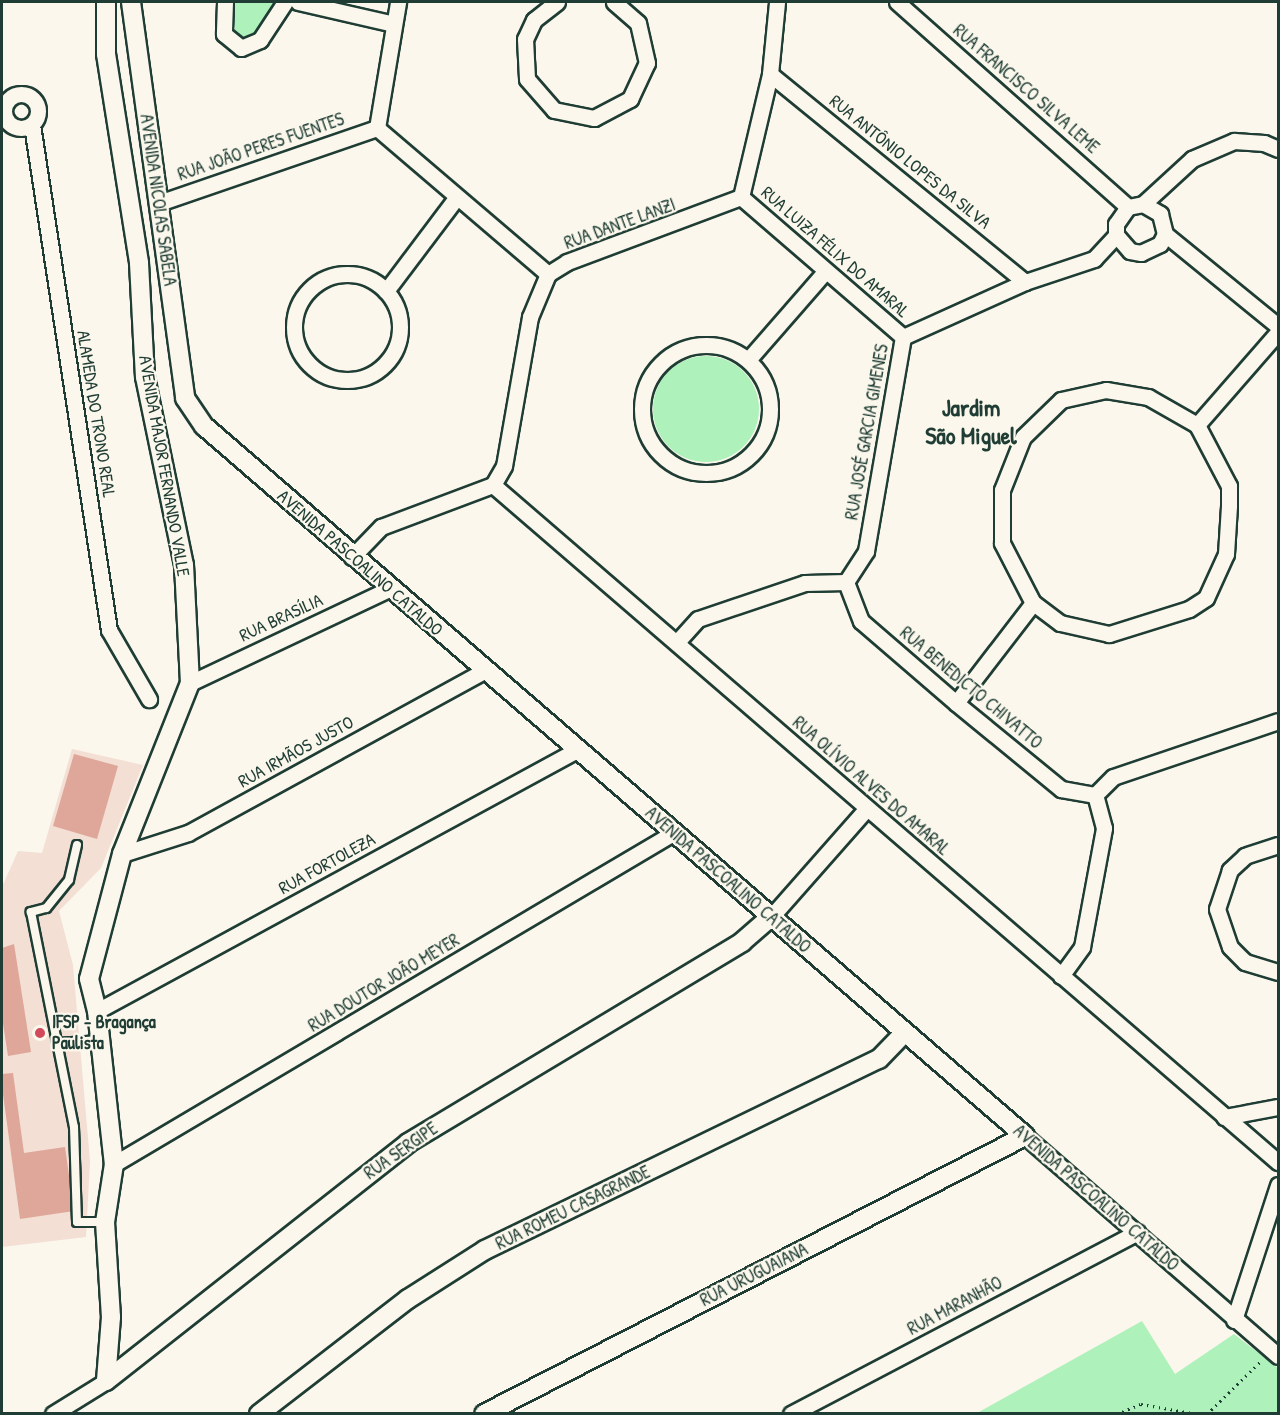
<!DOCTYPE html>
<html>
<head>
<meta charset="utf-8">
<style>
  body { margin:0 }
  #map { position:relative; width:1280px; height:1415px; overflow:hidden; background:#fbf7ec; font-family:"Patrick Hand",sans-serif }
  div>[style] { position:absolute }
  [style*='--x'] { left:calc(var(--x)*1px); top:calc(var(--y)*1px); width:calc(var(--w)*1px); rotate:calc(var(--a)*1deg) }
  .built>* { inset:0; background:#f3dfd3 }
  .green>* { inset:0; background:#aef1bb }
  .round { border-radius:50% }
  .building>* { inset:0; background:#dfa69a }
  .path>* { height:3px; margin-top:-1.5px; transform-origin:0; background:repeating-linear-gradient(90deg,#1f3d34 0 1.5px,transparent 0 6px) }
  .roads { filter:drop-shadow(2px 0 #1f3d34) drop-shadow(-2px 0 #1f3d34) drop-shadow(0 2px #1f3d34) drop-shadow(0 -2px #1f3d34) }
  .service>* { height:8px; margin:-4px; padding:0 4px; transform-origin:4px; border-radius:4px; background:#fbf7ec }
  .minor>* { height:15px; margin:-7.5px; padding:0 7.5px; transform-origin:7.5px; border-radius:7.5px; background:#fbf7ec }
  .minor>.ring { margin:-7.5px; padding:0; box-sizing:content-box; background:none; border:15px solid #fbf7ec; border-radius:50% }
  .tertiary>* { height:18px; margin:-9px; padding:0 9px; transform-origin:9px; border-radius:9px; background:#fbf7ec }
  .dots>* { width:16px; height:16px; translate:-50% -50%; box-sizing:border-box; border:3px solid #fbf7ec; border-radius:50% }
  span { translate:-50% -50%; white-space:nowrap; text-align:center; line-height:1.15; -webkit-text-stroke:4.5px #fbf7ec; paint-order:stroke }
  .street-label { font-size:18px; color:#1f3d34 }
  .poi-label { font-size:18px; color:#1f3d34; font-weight:700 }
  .left { translate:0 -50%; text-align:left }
  .district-label { font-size:24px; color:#1f3d34; font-weight:700 }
  .frame { position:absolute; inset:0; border:3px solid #1f3d34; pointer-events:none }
</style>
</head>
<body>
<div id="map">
  <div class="built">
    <div style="clip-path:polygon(72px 749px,143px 765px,101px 868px,59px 911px,73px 965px,90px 1161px,86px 1237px,2px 1247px,2px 887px,18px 851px,42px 853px)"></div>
  </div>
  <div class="green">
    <div style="clip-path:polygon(231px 2px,276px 2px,253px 37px,243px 38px,235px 32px)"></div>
    <div class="round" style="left:653px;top:356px;width:106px;height:106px"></div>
    <div style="clip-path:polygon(1142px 1321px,1175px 1374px,1234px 1334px,1278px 1368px,1278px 1413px,977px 1413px)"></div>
  </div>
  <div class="building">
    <div style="clip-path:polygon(74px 754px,118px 766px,97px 839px,53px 826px)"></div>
    <div style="clip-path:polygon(14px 944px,31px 1052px,8px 1056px,2px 1017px,2px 948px)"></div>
    <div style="clip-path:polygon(13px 1073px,24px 1153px,65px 1147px,74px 1211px,20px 1219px,2px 1087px,2px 1074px)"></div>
  </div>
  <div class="path">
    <div style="--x:1117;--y:1414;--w:26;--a:-23"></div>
    <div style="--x:1141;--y:1404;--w:58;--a:10"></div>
    <div style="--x:1207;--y:1414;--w:77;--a:-44.5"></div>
  </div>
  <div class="roads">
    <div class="service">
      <div style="--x:77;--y:845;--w:36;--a:103"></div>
      <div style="--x:69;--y:880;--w:36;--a:129"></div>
      <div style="--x:46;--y:908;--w:16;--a:165"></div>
      <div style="--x:31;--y:912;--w:219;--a:78.7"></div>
      <div style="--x:74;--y:1127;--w:95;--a:88.2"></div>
      <div style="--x:77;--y:1222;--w:28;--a:0"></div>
      <div style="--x:59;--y:1043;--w:40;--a:-4.3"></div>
    </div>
    <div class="minor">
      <div style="--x:225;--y:2;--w:32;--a:92"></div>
      <div style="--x:224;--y:34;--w:22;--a:39"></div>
      <div style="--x:241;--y:48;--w:21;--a:-23"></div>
      <div style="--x:260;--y:40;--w:45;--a:-56.7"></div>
      <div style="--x:298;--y:2;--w:98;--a:12.9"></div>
      <div style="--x:557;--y:2;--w:29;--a:142"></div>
      <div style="--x:534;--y:20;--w:21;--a:115"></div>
      <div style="--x:525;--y:39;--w:40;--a:87.1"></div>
      <div style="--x:527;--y:79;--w:41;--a:48.9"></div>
      <div style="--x:554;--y:110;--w:41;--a:11.3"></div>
      <div style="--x:594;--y:118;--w:41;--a:-27.8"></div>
      <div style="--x:630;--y:99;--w:40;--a:-65"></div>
      <div style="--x:647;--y:63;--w:41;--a:-102.7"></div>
      <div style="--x:638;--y:23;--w:32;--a:-139"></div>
      <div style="--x:897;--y:2;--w:309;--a:41.6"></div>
      <div style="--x:770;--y:74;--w:329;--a:39.2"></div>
      <div class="ring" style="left:4px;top:94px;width:19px;height:19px"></div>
      <div style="--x:32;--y:125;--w:511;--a:81.33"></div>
      <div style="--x:109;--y:630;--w:80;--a:59.9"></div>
      <div style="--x:377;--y:128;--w:225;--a:40.5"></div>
      <div style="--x:741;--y:197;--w:214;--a:40.8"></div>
      <div style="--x:159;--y:203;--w:231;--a:-19"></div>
      <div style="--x:377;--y:128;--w:128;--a:-80.5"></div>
      <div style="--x:1143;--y:204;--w:20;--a:30"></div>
      <div style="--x:1160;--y:214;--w:21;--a:76"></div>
      <div style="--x:1165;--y:234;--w:11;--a:117"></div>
      <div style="--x:1160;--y:244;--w:21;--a:155"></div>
      <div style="--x:1141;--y:253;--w:11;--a:-170"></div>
      <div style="--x:1130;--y:251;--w:21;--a:-131"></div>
      <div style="--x:1116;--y:235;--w:11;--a:-90"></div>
      <div style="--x:1116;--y:224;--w:21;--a:-55"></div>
      <div style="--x:1128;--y:207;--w:15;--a:-11"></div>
      <div style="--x:1143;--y:204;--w:67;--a:-42.6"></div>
      <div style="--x:1192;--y:159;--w:46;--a:-23.2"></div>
      <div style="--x:1234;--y:141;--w:30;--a:4"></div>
      <div style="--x:1264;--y:143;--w:15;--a:23"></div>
      <div style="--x:1165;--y:234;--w:146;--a:39.2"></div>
      <div class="ring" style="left:294px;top:274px;width:91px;height:91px"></div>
      <div style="--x:386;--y:291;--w:116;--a:-53"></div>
      <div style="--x:903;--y:337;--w:134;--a:-24.3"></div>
      <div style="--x:1025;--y:282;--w:73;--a:-18.4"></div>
      <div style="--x:1094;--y:259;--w:33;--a:-47"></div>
      <div class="ring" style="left:642px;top:345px;width:113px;height:113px"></div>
      <div style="--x:748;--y:360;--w:116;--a:-48.9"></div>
      <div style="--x:1106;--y:390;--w:43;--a:9.5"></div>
      <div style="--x:1148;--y:397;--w:56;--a:29.7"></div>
      <div style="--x:1197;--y:425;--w:69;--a:62.3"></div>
      <div style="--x:1229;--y:486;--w:20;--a:90"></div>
      <div style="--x:1229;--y:506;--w:48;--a:93.6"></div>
      <div style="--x:1226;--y:554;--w:48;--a:114.4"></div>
      <div style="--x:1206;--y:598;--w:20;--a:147"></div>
      <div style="--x:1189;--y:609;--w:84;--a:162.6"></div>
      <div style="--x:1109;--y:634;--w:50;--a:-167.3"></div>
      <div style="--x:1060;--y:623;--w:34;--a:-143"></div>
      <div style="--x:1033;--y:603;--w:68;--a:-117.3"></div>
      <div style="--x:1002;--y:543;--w:53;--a:-90"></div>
      <div style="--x:1002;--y:490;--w:57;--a:-68.4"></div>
      <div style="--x:1023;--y:437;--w:53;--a:-44.2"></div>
      <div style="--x:1061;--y:400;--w:46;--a:-12.5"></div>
      <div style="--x:1197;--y:425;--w:123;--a:-48.9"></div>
      <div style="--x:493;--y:485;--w:1037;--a:40.78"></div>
      <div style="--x:352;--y:557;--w:42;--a:-46"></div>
      <div style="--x:381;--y:527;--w:120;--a:-20.6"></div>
      <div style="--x:493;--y:485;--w:22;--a:-60"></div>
      <div style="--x:504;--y:466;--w:151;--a:-80.1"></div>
      <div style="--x:530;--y:317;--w:47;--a:-67.3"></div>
      <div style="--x:548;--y:274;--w:22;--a:-32"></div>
      <div style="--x:567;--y:262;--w:186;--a:-20.5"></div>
      <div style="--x:741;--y:197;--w:126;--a:-76.7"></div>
      <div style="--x:770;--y:74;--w:72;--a:-84.4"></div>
      <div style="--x:846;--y:582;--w:42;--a:69"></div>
      <div style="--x:861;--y:621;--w:125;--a:40.8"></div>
      <div style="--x:956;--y:703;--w:136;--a:39.3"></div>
      <div style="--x:1061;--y:789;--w:35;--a:10"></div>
      <div style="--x:846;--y:582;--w:37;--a:-57"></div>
      <div style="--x:866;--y:551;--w:217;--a:-80.2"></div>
      <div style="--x:677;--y:642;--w:31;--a:-48"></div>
      <div style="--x:698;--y:619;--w:113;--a:-18.6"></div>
      <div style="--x:805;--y:583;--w:41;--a:-1.4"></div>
      <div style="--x:190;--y:683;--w:220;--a:-25.3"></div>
      <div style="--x:956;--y:703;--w:126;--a:-52.4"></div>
      <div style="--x:1095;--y:795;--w:25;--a:-45"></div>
      <div style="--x:1113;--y:777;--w:174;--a:-18.7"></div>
      <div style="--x:1278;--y:845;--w:35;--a:162"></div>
      <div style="--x:1245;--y:856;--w:21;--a:137"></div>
      <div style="--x:1230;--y:870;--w:41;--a:108.4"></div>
      <div style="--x:1217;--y:909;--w:40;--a:71.1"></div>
      <div style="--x:1230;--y:947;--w:21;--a:45"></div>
      <div style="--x:1245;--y:962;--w:34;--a:17"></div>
      <div style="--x:122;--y:854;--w:69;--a:-17.7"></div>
      <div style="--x:188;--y:833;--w:337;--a:-28.7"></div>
      <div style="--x:771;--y:917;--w:145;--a:-48.6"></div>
      <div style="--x:1061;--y:976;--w:36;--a:-54"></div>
      <div style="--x:1082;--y:947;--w:121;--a:-79.5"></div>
      <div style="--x:1104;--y:828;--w:34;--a:-105"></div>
      <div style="--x:97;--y:1011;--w:546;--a:-28.54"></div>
      <div style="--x:1224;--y:1117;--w:55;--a:-10.5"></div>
      <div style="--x:1025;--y:1136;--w:335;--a:41"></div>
      <div style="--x:114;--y:1164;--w:650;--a:-30.63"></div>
      <div style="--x:1234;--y:1320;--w:142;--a:-71.9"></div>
      <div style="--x:53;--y:1414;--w:62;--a:-31.9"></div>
      <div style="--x:791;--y:1414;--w:391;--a:-27.7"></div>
    </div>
    <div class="tertiary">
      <div style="--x:106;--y:2;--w:52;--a:90"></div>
      <div style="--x:106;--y:54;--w:212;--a:81"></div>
      <div style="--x:139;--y:263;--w:114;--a:87"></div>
      <div style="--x:145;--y:377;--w:192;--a:78.3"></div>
      <div style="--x:184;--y:565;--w:118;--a:87.1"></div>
      <div style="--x:190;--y:683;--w:184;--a:111.7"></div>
      <div style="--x:122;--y:854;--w:129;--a:104.8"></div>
      <div style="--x:89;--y:979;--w:33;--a:76"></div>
      <div style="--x:97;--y:1011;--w:154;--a:83.7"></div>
      <div style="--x:114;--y:1164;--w:59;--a:98.8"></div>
      <div style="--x:105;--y:1222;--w:95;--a:86.4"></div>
      <div style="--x:111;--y:1317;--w:64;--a:94.5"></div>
      <div style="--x:131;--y:2;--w:400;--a:82.2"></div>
      <div style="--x:185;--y:398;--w:34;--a:56"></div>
      <div style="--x:204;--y:426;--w:1085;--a:40.85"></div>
      <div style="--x:1025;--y:1136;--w:608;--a:152.8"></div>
      <div style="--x:106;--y:1381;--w:385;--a:-38.2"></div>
      <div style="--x:408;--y:1143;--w:390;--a:-31"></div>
      <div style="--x:742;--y:942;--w:38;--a:-41"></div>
      <div style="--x:259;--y:1414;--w:188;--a:-37.7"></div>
      <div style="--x:408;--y:1299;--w:91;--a:-32.5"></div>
      <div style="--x:485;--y:1250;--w:438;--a:-25.9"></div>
      <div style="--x:879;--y:1059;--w:37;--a:-46"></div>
    </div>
  </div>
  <div class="dots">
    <div style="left:40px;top:1033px;background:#d1495b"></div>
  </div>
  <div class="street-label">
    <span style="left:1026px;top:89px;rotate:41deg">RUA FRANCISCO SILVA LEME</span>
    <span style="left:261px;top:147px;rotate:-19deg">RUA JOÃO PERES FUENTES</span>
    <span style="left:910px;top:162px;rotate:39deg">RUA ANTÔNIO LOPES DA SILVA</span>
    <span style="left:158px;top:200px;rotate:82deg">AVENIDA NICOLAS SABELA</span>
    <span style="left:620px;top:224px;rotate:-20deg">RUA DANTE LANZI</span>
    <span style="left:835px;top:252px;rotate:41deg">RUA LUIZA FÉLIX DO AMARAL</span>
    <span style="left:96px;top:414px;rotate:81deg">ALAMEDA DO TRONO REAL</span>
    <span style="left:867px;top:432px;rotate:-80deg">RUA JOSÉ GARCIA GIMENES</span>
    <span style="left:164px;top:466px;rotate:80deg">AVENIDA MAJOR FERNANDO VALLE</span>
    <span style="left:360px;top:563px;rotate:41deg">AVENIDA PASCOALINO CATALDO</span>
    <span style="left:281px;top:618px;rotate:-25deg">RUA BRASÍLIA</span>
    <span style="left:971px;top:688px;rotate:40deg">RUA BENEDICTO CHIVATTO</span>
    <span style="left:296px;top:752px;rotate:-29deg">RUA IRMÃOS JUSTO</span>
    <span style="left:871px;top:786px;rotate:41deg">RUA OLÍVIO ALVES DO AMARAL</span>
    <span style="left:327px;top:864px;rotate:-29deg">RUA FORTOLEZA</span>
    <span style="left:728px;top:880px;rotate:41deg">AVENIDA PASCOALINO CATALDO</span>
    <span style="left:384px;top:983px;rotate:-31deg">RUA DOUTOR JOÃO MEYER</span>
    <span style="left:401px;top:1151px;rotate:-35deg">RUA SERGIPE</span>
    <span style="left:1096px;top:1198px;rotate:41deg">AVENIDA PASCOALINO CATALDO</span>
    <span style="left:573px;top:1208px;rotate:-26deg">RUA ROMEU CASAGRANDE</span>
    <span style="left:754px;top:1275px;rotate:-27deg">RUA URUGUAIANA</span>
    <span style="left:955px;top:1306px;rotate:-28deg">RUA MARANHÃO</span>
  </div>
  <div class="poi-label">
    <span class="left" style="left:52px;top:1033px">IFSP - Bragança<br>Paulista</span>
  </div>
  <div class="district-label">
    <span style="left:971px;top:422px">Jardim<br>São Miguel</span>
  </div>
  <div class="frame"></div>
</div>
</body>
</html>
